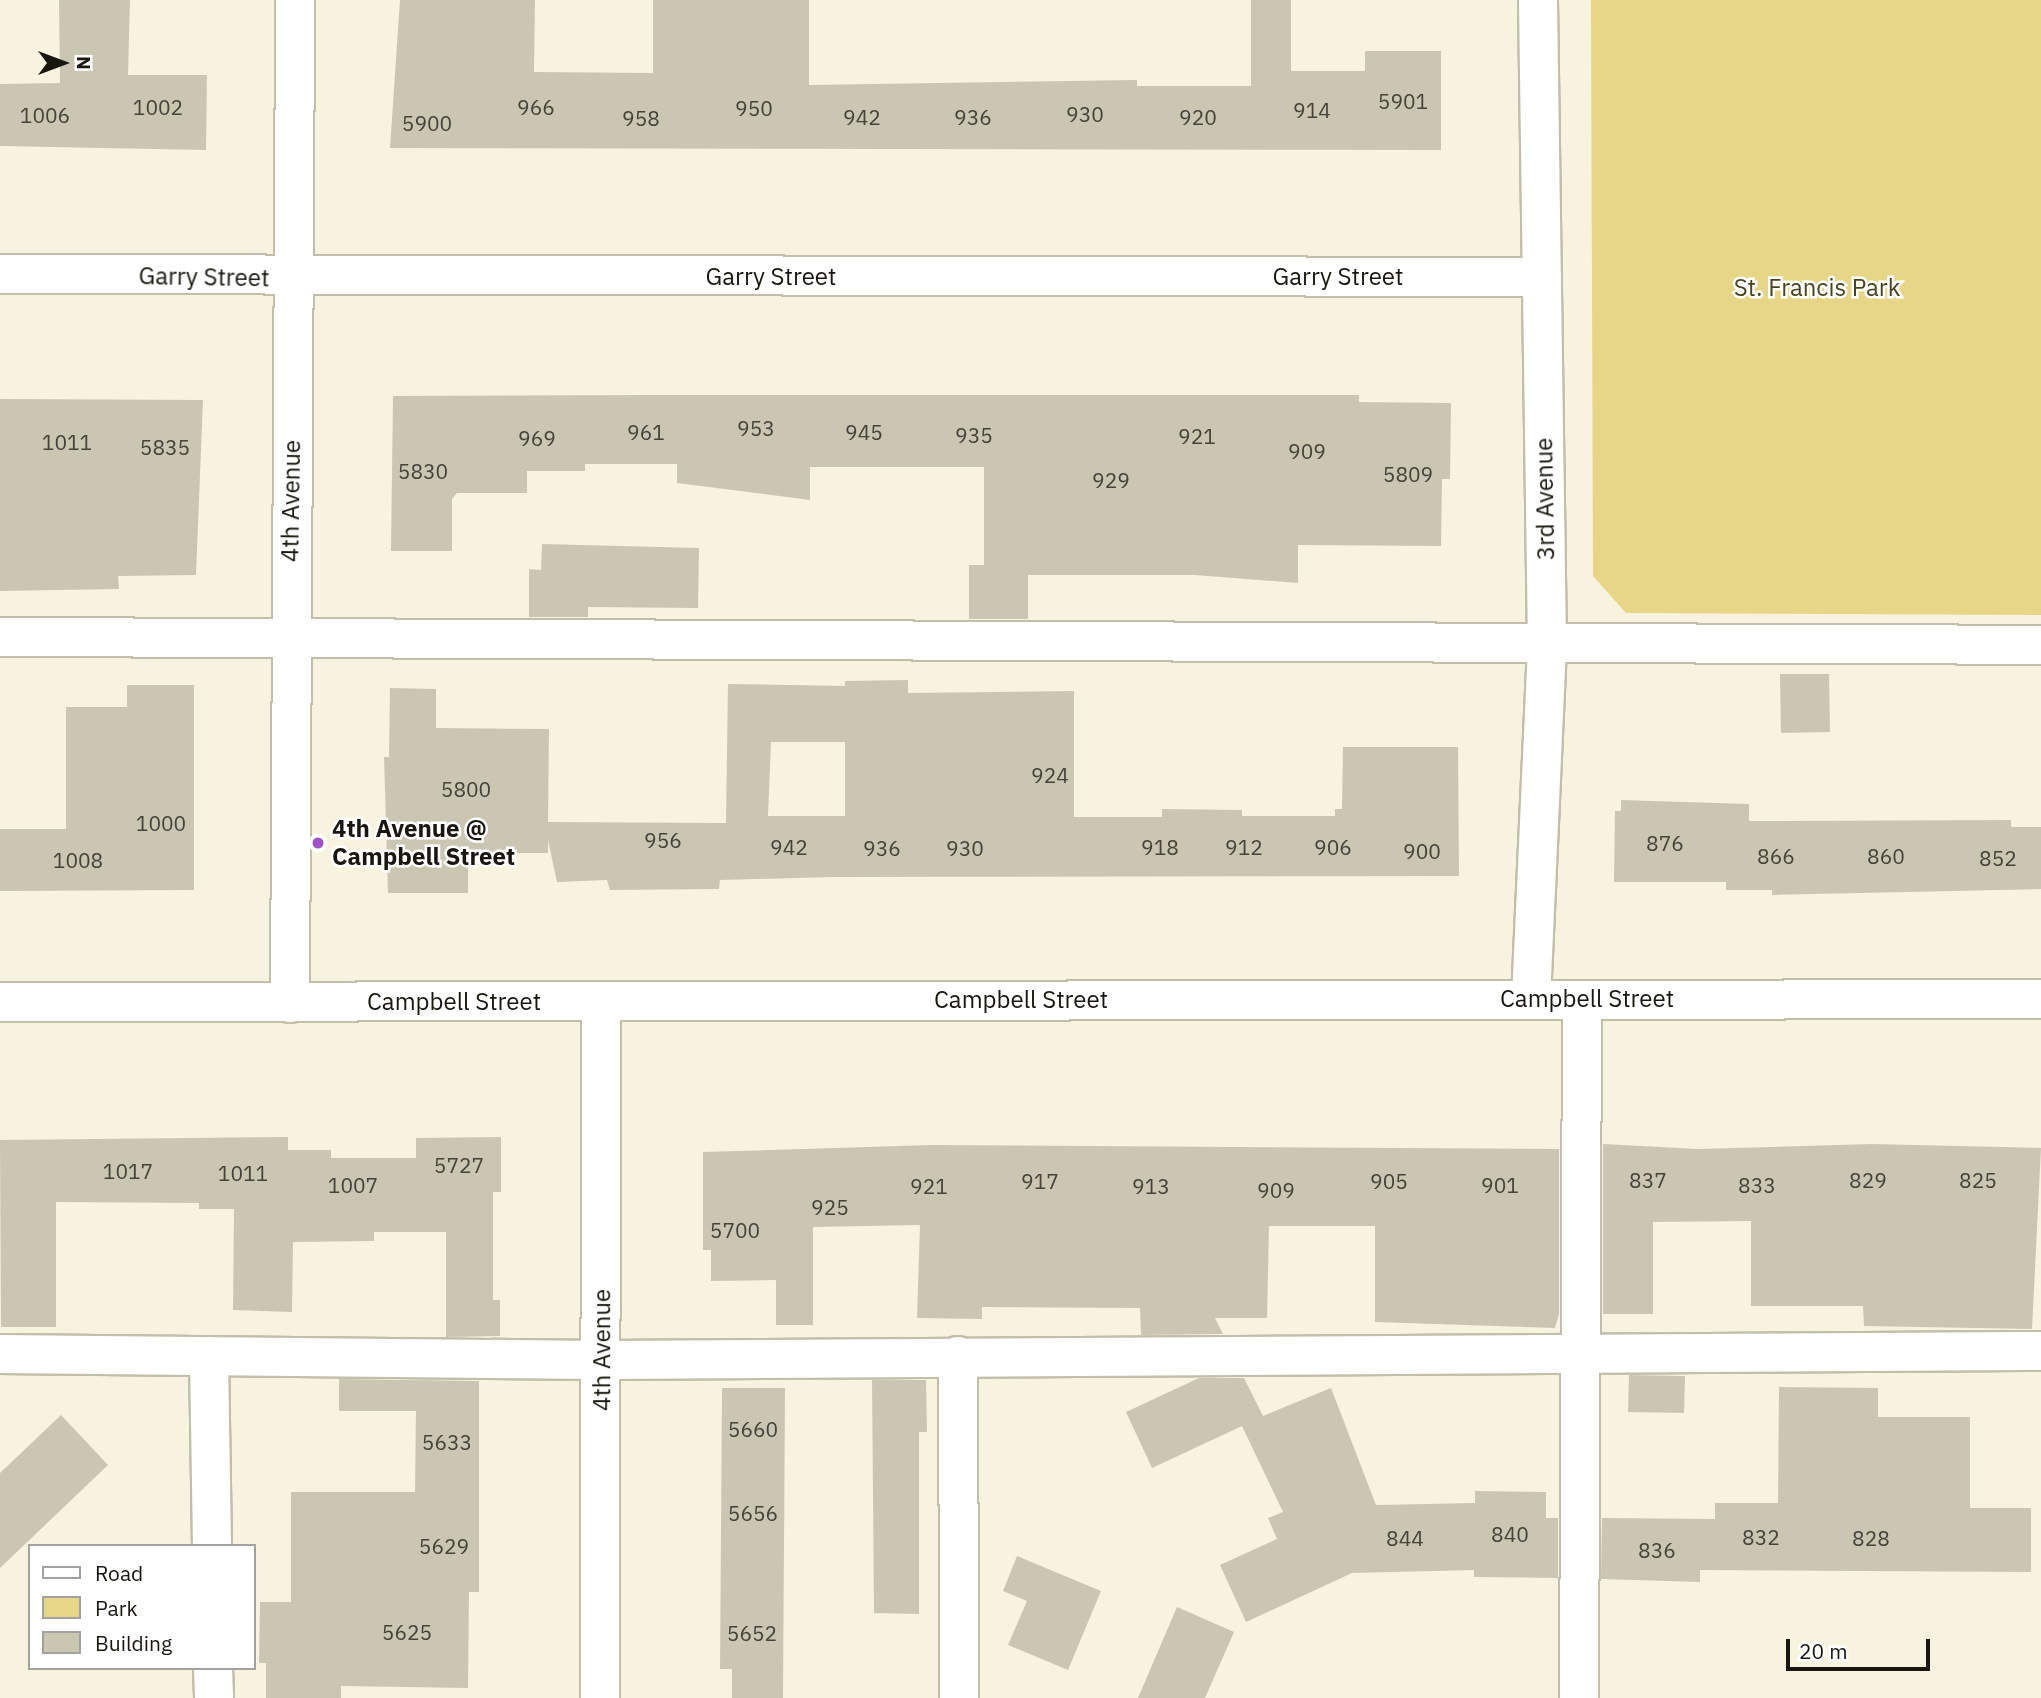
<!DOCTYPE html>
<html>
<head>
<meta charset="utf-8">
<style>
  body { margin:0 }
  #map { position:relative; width:2041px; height:1698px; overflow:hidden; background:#f7f3de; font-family:"IBM Plex Sans",sans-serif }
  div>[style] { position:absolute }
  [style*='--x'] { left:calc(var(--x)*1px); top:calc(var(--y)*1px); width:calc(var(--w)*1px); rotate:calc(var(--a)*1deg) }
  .green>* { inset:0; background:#e7d687 }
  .building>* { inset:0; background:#cbc6b2 }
  .roads { filter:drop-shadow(2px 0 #c2beaa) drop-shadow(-2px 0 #c2beaa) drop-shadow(0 2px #c2beaa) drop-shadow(0 -2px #c2beaa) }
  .minor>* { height:38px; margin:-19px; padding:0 19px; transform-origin:19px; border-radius:19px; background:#fff }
  .dots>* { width:19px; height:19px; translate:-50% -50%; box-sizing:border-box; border:4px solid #fff; border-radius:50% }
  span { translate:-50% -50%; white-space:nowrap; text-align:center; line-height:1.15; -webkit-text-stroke:5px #fff; paint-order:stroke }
  .number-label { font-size:21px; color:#454238 }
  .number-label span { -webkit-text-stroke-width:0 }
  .street-label { font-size:24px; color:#18160f }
  .park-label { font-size:24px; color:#4a421e }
  .poi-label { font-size:24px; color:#18160f; font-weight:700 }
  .left { translate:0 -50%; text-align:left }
  .legend { position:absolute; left:28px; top:1544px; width:228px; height:126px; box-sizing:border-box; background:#fff; border:2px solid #a3a29f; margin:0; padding:9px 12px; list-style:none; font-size:21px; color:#18160f }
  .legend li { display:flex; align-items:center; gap:14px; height:35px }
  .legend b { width:35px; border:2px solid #a3a29f }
  .north { position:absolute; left:28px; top:28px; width:70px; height:70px; -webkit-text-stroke:5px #fff; paint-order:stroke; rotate:90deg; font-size:19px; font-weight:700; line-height:28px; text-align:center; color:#18160f }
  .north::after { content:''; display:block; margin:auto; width:24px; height:32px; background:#18160f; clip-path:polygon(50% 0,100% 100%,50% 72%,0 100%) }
  .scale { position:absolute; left:1786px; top:1639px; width:144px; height:32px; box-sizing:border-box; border:4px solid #18160f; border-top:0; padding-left:9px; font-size:21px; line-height:24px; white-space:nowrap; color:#18160f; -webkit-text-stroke:5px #fff; paint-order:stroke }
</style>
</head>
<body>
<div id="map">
  <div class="green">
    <div style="clip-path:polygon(1591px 0,2041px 0,2041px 615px,1626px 613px,1593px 576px)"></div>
  </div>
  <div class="building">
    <div style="clip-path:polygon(59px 0,130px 0,128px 75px,207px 75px,206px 150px,0 146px,0 84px,60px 83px)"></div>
    <div style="clip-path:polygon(400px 0,535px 0,534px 72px,653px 73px,653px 0,809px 0,809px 85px,1137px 80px,1137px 86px,1251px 86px,1251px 0,1291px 0,1291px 71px,1365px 71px,1365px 51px,1441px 51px,1441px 150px,390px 148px)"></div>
    <div style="clip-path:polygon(647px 395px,1359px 395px,1359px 402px,1451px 403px,1450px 479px,1442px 479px,1441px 546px,1298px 545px,1298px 583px,1195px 575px,1028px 575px,1028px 619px,969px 619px,969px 565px,984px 565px,984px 467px,810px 467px,810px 500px,677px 483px,677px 464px,585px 464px,585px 471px,527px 471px,527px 493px,457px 493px,452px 499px,452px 551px,391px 551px,393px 396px)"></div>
    <div style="clip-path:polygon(0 399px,203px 400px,196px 575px,118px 576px,119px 589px,0 591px)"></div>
    <div style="clip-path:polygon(542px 544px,699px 548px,698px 608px,588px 607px,588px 617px,529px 617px,529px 569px,541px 570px)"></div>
    <div style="clip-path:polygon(1780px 674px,1829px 674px,1830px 732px,1781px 733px)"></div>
    <div style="clip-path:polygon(evenodd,908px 680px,908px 693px,1074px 691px,1074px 817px,1162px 817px,1162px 809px,1242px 810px,1242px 816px,1335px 816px,1335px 809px,1342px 809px,1343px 747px,1458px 747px,1459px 876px,832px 877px,720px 880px,719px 889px,610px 890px,607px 880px,557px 882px,548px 840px,548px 853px,468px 853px,468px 893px,388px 893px,384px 757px,389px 757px,390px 688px,436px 689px,436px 728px,549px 729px,548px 822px,726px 823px,728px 684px,845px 686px,845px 681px,908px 680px,771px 742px,845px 742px,845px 816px,768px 816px,771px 742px)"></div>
    <div style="clip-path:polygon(127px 685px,194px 685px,194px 890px,0 891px,0 829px,66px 829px,66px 707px,127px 707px)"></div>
    <div style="clip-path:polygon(1621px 800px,1749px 804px,1749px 821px,2011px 820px,2011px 827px,2041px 827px,2041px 889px,1772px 895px,1772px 890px,1726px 890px,1726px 882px,1614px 882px,1615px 811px,1621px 811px)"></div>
    <div style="clip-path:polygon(288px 1137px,288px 1150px,331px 1150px,331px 1158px,416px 1158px,416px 1138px,501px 1137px,501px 1192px,493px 1192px,493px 1300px,500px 1300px,500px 1336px,446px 1337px,446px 1232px,374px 1232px,374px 1241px,293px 1242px,292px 1312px,233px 1310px,234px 1209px,199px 1209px,199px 1203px,56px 1202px,56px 1327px,1px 1327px,0 1140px)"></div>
    <div style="clip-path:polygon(1603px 1144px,1698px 1149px,1872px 1144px,2041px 1148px,2032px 1329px,1864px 1326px,1863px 1306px,1751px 1306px,1751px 1221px,1653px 1222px,1653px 1314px,1603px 1314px)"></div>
    <div style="clip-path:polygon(931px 1145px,1559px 1149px,1559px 1314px,1555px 1328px,1375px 1322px,1375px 1226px,1269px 1226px,1267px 1318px,1215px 1318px,1223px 1334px,1141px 1335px,1140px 1308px,982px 1307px,982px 1319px,917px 1318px,920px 1225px,813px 1227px,813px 1325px,776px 1325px,776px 1280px,711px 1281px,711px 1250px,703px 1250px,703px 1152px)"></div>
    <div style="clip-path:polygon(1629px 1375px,1685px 1376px,1684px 1413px,1628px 1412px)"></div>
    <div style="clip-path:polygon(1199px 1378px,1244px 1378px,1263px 1416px,1331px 1388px,1376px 1505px,1475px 1503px,1475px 1491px,1546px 1492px,1546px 1518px,1558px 1518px,1558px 1578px,1474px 1577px,1474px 1570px,1352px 1573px,1246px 1622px,1220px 1565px,1277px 1539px,1268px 1518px,1283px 1512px,1242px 1426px,1152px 1468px,1126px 1412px)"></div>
    <div style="clip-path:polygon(339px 1379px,479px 1381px,479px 1592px,469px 1592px,468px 1688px,341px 1686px,341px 1698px,266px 1698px,266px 1663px,259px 1663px,260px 1602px,291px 1602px,291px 1492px,415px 1492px,416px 1411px,339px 1411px)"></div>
    <div style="clip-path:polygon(872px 1380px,926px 1380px,927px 1432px,919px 1432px,919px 1614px,874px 1613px)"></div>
    <div style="clip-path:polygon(1779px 1387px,1878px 1388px,1878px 1417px,1970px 1417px,1970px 1508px,2031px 1508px,2031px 1572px,1700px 1570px,1700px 1582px,1601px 1579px,1602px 1518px,1715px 1519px,1715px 1503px,1778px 1503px)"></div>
    <div style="clip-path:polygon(722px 1388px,785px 1388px,783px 1698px,732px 1698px,732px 1669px,720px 1669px)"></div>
    <div style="clip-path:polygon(61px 1415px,108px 1465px,0 1568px,0 1473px)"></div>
    <div style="clip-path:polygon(1017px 1556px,1101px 1591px,1068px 1670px,1008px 1645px,1027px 1601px,1003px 1591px)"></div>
    <div style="clip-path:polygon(1177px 1607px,1234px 1632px,1205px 1698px,1138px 1698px)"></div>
  </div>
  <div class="roads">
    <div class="minor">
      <div style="--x:0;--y:274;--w:1542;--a:0.11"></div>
      <div style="--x:0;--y:637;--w:2041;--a:0.22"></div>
      <div style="--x:1531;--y:999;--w:353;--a:-87.4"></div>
      <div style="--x:1547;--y:646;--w:646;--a:-90.8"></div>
      <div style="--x:0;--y:1002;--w:2041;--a:-0.08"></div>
      <div style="--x:290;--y:1003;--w:1003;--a:-89.71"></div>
      <div style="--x:0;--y:1354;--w:602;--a:0.57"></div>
      <div style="--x:602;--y:1360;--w:1439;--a:-0.36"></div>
      <div style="--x:209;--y:1356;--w:190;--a:89.1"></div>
      <div style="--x:958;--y:1356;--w:342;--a:89.8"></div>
      <div style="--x:213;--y:1668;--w:30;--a:88"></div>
      <div style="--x:600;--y:1698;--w:697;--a:-89.92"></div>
      <div style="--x:1579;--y:1698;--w:698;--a:-89.75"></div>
    </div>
  </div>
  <div class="dots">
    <div style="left:318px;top:843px;background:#a052c4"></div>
  </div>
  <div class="number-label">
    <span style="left:1403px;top:101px">5901</span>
    <span style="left:158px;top:107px">1002</span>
    <span style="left:536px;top:107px">966</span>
    <span style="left:754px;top:108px">950</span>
    <span style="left:1312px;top:110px">914</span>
    <span style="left:1085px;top:114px">930</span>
    <span style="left:45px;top:115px">1006</span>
    <span style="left:862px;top:117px">942</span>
    <span style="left:973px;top:117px">936</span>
    <span style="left:1198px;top:117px">920</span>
    <span style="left:641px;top:118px">958</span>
    <span style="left:427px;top:123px">5900</span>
    <span style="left:756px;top:428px">953</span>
    <span style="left:646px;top:432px">961</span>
    <span style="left:864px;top:432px">945</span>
    <span style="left:974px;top:435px">935</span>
    <span style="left:1197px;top:436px">921</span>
    <span style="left:537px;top:438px">969</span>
    <span style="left:67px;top:442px">1011</span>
    <span style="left:165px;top:447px">5835</span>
    <span style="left:1307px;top:451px">909</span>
    <span style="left:423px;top:471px">5830</span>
    <span style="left:1408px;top:474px">5809</span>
    <span style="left:1111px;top:480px">929</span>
    <span style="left:1050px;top:775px">924</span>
    <span style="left:466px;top:789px">5800</span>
    <span style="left:161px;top:823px">1000</span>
    <span style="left:663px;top:840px">956</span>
    <span style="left:1665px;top:843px">876</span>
    <span style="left:789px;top:847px">942</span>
    <span style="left:1160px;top:847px">918</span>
    <span style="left:1244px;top:847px">912</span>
    <span style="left:1333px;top:847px">906</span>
    <span style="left:882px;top:848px">936</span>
    <span style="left:965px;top:848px">930</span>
    <span style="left:1422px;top:851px">900</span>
    <span style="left:1776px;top:856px">866</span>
    <span style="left:1886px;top:856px">860</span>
    <span style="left:1998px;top:858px">852</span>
    <span style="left:78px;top:860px">1008</span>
    <span style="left:459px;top:1165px">5727</span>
    <span style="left:128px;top:1171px">1017</span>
    <span style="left:243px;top:1173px">1011</span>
    <span style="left:1648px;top:1180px">837</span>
    <span style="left:1868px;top:1180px">829</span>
    <span style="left:1978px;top:1180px">825</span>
    <span style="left:1040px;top:1181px">917</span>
    <span style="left:1389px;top:1181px">905</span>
    <span style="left:353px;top:1185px">1007</span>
    <span style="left:1500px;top:1185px">901</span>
    <span style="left:1757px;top:1185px">833</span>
    <span style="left:929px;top:1186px">921</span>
    <span style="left:1151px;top:1186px">913</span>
    <span style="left:1276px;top:1190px">909</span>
    <span style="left:830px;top:1207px">925</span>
    <span style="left:735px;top:1230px">5700</span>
    <span style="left:753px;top:1429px">5660</span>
    <span style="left:447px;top:1442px">5633</span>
    <span style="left:753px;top:1513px">5656</span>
    <span style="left:1510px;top:1534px">840</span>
    <span style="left:1761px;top:1537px">832</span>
    <span style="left:1405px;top:1538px">844</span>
    <span style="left:1871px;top:1538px">828</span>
    <span style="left:444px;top:1546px">5629</span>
    <span style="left:1657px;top:1550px">836</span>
    <span style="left:407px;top:1632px">5625</span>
    <span style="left:752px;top:1633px">5652</span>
  </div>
  <div class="street-label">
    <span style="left:204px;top:277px;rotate:1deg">Garry Street</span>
    <span style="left:771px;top:277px">Garry Street</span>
    <span style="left:1338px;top:277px">Garry Street</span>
    <span style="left:1545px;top:499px;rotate:-91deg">3rd Avenue</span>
    <span style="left:291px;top:501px;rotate:-89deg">4th Avenue</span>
    <span style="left:1587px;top:999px">Campbell Street</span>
    <span style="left:1021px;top:1000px">Campbell Street</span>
    <span style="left:454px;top:1002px">Campbell Street</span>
    <span style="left:602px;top:1350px;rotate:-90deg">4th Avenue</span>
  </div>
  <div class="park-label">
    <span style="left:1817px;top:288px">St. Francis Park</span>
  </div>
  <div class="poi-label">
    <span class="left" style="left:332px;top:843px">4th Avenue @<br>Campbell Street</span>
  </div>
  <ul class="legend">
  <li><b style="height:9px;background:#fff"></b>Road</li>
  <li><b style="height:19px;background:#e7d687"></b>Park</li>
  <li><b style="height:19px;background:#cbc6b2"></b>Building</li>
  </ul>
  <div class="north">N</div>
  <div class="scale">20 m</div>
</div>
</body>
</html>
